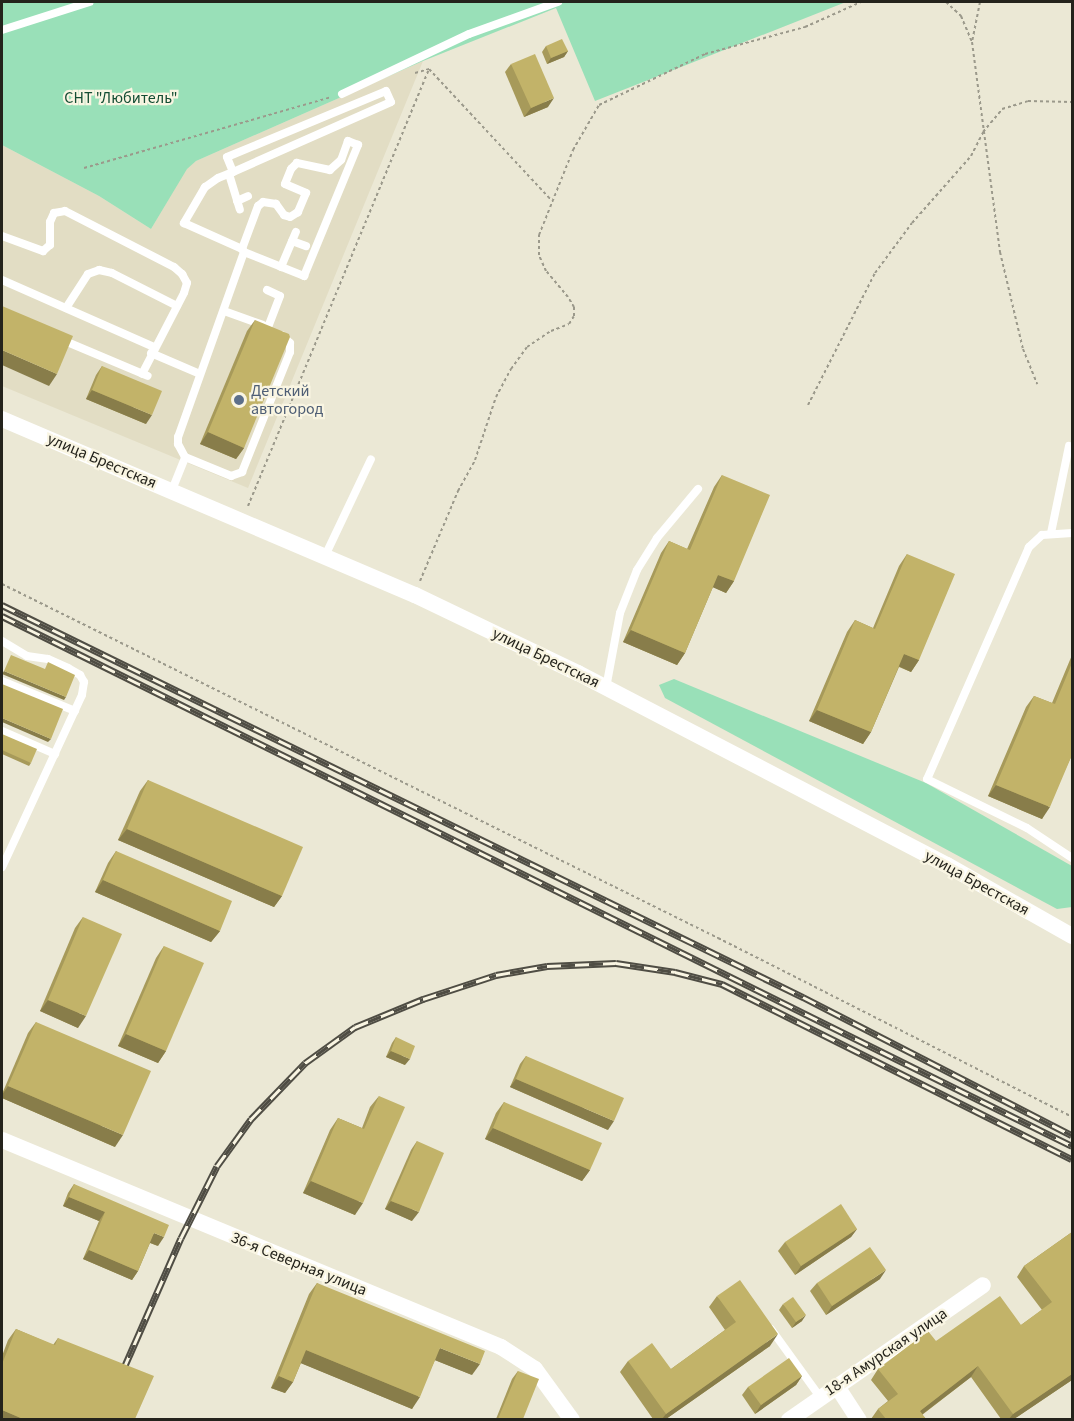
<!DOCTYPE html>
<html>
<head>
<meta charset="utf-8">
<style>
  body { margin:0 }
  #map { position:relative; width:1074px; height:1421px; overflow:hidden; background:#ebe8d5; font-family:"Source Sans 3",sans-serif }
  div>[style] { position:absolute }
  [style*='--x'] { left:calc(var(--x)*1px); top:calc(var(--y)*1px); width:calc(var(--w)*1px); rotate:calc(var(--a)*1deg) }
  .built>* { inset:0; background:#e2ddc4 }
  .green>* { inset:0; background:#99e0b8 }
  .path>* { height:2px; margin-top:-1px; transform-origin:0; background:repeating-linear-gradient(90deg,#9b998b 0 3px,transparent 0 6px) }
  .lane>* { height:8px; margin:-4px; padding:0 4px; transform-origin:4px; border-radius:4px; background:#fff }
  .street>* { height:16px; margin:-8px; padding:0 8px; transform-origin:8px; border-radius:8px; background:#fff }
  .rail>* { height:7px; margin-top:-3.5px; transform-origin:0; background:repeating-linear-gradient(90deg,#f9f5e2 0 14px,#4f4d44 0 28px); box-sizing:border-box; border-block:2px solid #4f4d44 }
  .wall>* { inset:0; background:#a79a5a }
  .shaded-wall>* { inset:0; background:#887d4a }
  .building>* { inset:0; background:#c2b369 }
  .dots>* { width:16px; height:16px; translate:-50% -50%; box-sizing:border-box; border:3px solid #f9f5e2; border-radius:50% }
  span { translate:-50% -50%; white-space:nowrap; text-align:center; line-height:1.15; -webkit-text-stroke:4.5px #f9f5e2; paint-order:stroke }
  .park-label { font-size:16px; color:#134d33 }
  .service-label { font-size:16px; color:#4e5e75 }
  .left { translate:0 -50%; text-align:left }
  .street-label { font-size:16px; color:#24231c }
  .frame { position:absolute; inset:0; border:3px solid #24231c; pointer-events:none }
</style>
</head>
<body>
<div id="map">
  <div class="built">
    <div style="clip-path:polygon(423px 61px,248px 488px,2px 386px,2px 145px,99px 196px,151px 229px,187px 168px,196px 161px)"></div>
  </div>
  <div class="green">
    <div style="clip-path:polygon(2px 2px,846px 2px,595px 101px,556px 8px,423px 61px,196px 161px,187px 169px,151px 229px,99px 196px,2px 145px)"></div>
    <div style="clip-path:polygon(674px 679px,926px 783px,1072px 866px,1072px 907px,1057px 909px,665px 698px,659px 685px)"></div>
  </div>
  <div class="path">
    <div style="--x:946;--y:2;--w:21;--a:43"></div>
    <div style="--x:961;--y:16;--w:28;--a:67"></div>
    <div style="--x:980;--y:2;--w:41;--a:101.3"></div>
    <div style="--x:972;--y:42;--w:212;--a:82.4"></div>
    <div style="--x:1000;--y:252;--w:100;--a:76.7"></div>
    <div style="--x:1023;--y:349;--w:38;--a:68"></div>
    <div style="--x:415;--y:73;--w:15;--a:-16"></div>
    <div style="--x:429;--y:69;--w:180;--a:47"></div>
    <div style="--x:84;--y:168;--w:257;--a:-16"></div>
    <div style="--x:808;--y:405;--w:148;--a:-63.1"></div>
    <div style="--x:875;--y:273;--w:62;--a:-53.5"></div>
    <div style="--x:912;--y:223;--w:89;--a:-48.6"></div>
    <div style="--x:971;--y:156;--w:27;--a:-63"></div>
    <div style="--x:983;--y:132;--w:30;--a:-50"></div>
    <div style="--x:1002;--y:109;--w:27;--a:-17"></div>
    <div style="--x:1028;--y:101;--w:44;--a:1.3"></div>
    <div style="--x:248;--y:506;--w:473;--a:-67.5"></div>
    <div style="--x:420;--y:581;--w:98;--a:-67.1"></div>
    <div style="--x:458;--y:491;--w:35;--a:-61"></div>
    <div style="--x:475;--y:460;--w:66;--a:-71.6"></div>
    <div style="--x:496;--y:397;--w:32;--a:-62"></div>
    <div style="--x:511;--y:369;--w:27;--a:-54"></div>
    <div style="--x:527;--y:347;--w:29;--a:-34"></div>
    <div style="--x:551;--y:331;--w:19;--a:-21"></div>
    <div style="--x:569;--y:324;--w:9;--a:-58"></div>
    <div style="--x:574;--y:316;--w:9;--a:-90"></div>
    <div style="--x:574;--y:307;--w:12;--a:-121"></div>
    <div style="--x:568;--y:297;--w:34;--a:-130"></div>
    <div style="--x:546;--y:271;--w:17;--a:-114"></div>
    <div style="--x:539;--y:255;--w:20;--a:-90"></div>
    <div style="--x:539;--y:235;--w:92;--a:-68.2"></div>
    <div style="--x:573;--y:150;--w:52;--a:-60"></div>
    <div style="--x:599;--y:105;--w:118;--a:-25.7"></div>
    <div style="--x:705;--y:54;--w:104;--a:-15.1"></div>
    <div style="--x:805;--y:27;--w:61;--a:-24.1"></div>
    <div style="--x:2;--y:584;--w:799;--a:26.31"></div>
    <div style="--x:718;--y:938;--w:397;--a:26.8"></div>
  </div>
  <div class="lane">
    <div style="--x:2;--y:30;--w:92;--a:-17.7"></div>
    <div style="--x:342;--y:94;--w:140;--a:-25.3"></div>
    <div style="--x:469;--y:34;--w:95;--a:-19.8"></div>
    <div style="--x:233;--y:172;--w:16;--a:-112"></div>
    <div style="--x:227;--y:157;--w:172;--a:-22.5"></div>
    <div style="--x:386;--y:91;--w:12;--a:66"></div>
    <div style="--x:391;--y:102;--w:173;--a:156.1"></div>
    <div style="--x:233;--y:172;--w:16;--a:158"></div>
    <div style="--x:218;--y:178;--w:16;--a:145"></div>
    <div style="--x:205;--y:187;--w:42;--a:120.3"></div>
    <div style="--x:184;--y:223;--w:64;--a:24.1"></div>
    <div style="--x:242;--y:249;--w:4;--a:56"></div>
    <div style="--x:244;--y:252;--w:65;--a:21.8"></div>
    <div style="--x:304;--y:276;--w:142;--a:-67.6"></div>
    <div style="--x:358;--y:145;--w:11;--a:-158"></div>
    <div style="--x:348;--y:141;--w:20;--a:110"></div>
    <div style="--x:341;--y:160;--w:15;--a:138"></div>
    <div style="--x:330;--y:170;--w:34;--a:-168"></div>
    <div style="--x:297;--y:163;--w:8;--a:135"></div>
    <div style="--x:291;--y:169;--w:16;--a:112"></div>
    <div style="--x:285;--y:184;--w:23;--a:23"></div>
    <div style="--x:306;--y:193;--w:21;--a:113"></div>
    <div style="--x:298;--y:212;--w:9;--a:148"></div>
    <div style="--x:290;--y:217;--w:6;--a:-162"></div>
    <div style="--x:284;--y:215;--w:14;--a:-126"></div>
    <div style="--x:276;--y:204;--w:13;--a:-171"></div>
    <div style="--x:263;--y:202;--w:6;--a:141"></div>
    <div style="--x:258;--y:206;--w:46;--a:110.4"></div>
    <div style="--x:229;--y:174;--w:37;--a:73"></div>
    <div style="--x:237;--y:201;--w:12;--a:-24"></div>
    <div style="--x:2;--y:236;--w:44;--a:20.1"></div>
    <div style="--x:43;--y:251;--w:9;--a:-41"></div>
    <div style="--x:50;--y:245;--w:23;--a:-90"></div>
    <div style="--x:50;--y:222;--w:10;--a:-66"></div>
    <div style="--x:54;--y:213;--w:11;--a:-10"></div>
    <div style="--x:65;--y:211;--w:123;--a:27.2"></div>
    <div style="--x:174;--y:267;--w:11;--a:41"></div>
    <div style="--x:182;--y:274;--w:10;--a:61"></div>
    <div style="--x:187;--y:283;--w:10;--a:107"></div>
    <div style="--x:184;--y:293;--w:91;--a:117.4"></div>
    <div style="--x:292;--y:241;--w:15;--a:20"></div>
    <div style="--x:244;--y:252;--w:196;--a:109.6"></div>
    <div style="--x:178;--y:437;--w:7;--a:90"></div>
    <div style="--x:178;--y:444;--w:15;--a:62"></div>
    <div style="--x:185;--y:457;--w:50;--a:22.4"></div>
    <div style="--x:231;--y:476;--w:12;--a:-20"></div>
    <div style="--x:242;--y:472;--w:129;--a:-68.2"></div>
    <div style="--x:290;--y:352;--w:9;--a:-90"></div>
    <div style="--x:290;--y:343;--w:11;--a:-135"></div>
    <div style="--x:281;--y:267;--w:38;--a:-67"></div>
    <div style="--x:2;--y:280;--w:166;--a:23.8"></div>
    <div style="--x:267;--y:290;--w:14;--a:25"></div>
    <div style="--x:280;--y:296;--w:33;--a:111"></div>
    <div style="--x:66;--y:308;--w:40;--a:-57.1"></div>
    <div style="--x:88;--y:274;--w:12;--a:-20"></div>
    <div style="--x:99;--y:270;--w:13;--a:13"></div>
    <div style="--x:112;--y:273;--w:73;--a:26.9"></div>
    <div style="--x:224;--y:311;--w:41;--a:19.7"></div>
    <div style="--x:60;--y:339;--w:95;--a:22.8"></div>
    <div style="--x:151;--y:353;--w:53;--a:23.2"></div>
    <div style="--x:172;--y:490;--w:35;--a:-68"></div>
    <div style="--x:1051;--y:533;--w:89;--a:-78.3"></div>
    <div style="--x:1072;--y:533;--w:30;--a:176"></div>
    <div style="--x:1042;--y:535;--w:18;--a:137"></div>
    <div style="--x:1029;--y:547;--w:253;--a:113.7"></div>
    <div style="--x:927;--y:779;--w:111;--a:26.1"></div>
    <div style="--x:1027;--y:828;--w:54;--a:33.7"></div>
    <div style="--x:325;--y:556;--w:107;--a:-64.6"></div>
    <div style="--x:2;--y:641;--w:29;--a:31"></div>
    <div style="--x:27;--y:656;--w:21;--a:8"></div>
    <div style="--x:48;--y:659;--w:22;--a:24"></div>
    <div style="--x:68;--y:668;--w:14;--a:30"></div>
    <div style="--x:80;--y:675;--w:8;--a:60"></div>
    <div style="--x:84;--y:682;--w:13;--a:99"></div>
    <div style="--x:82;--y:695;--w:190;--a:114.9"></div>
    <div style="--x:2;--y:681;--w:79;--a:22.3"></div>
    <div style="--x:606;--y:688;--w:76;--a:-79.4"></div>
    <div style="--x:620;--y:613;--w:46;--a:-68.4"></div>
    <div style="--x:637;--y:570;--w:38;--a:-58"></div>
    <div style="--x:657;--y:538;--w:64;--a:-50.1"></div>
    <div style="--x:2;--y:731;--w:58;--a:23.5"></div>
    <div style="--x:771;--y:1329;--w:84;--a:54.2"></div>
  </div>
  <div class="street">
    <div style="--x:2;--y:419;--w:449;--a:23.1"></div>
    <div style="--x:415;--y:595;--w:181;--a:25.6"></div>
    <div style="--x:578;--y:673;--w:416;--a:27.5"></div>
    <div style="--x:947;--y:865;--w:144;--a:29.6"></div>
    <div style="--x:2;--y:1140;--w:540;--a:22.53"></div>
    <div style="--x:501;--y:1347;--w:40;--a:32.9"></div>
    <div style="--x:535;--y:1369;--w:63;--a:54"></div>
    <div style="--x:838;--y:1388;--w:38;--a:57"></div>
    <div style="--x:789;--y:1420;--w:236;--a:-34.8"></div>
  </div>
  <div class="rail">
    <div style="--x:2;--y:605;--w:892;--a:26.08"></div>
    <div style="--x:803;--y:997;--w:302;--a:27.2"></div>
    <div style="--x:2;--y:616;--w:1194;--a:26.35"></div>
    <div style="--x:123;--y:1370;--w:144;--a:-66.3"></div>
    <div style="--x:181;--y:1238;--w:80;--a:-63.4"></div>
    <div style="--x:217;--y:1166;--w:58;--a:-54.1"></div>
    <div style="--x:251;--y:1119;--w:78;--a:-46"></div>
    <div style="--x:305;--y:1063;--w:62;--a:-35.8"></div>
    <div style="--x:355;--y:1027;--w:74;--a:-22.4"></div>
    <div style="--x:423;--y:999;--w:77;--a:-18.2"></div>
    <div style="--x:496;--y:975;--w:52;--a:-10"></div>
    <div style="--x:547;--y:966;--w:69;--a:-2.5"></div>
    <div style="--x:616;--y:963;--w:60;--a:8.7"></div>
    <div style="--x:675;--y:972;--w:49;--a:14.3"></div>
    <div style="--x:722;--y:984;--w:391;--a:26.6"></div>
  </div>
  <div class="wall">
    <div style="clip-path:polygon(546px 46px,568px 51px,564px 57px,547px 64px,542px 52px)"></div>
    <div style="clip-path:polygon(511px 64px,548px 107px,524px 117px,505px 72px)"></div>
    <div style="clip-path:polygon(255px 320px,244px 448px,236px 459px,200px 444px,247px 331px)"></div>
    <div style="clip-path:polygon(102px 366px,146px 424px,86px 399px,96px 375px)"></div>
    <div style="clip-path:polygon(722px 475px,734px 581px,726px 593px,713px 587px,685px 653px,677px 665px,623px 642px,661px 553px,669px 541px,687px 549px,714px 487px)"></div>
    <div style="clip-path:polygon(907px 554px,919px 660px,911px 672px,899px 667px,871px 732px,863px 744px,809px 721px,847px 632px,855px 620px,873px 628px,899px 566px)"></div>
    <div style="clip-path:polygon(1072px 655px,1072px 755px,1042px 819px,988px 796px,1026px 707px,1034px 696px,1052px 703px)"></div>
    <div style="clip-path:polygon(2px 736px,31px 763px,29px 766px,2px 754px)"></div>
    <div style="clip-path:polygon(148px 780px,282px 896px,274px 907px,118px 840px,140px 791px)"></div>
    <div style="clip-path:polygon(116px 851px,220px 931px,211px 942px,95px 892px,108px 863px)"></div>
    <div style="clip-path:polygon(83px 917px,78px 1028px,40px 1011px,75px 928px)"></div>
    <div style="clip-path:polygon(164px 946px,166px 1051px,158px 1063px,118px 1046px,156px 958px)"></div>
    <div style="clip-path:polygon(36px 1022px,115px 1147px,2px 1098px,2px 1094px,28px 1033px)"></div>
    <div style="clip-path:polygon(396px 1037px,405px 1065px,386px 1057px,392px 1043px)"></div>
    <div style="clip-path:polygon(526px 1056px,608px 1130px,510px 1087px,520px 1064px)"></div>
    <div style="clip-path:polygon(379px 1096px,355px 1215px,303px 1193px,330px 1130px,338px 1118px,362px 1128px,370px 1107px)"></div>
    <div style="clip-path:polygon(504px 1102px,590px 1170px,582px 1181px,485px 1139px,496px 1113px)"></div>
    <div style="clip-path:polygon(417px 1141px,412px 1221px,385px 1209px,411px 1150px)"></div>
    <div style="clip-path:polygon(74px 1184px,158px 1246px,150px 1243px,138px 1271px,132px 1280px,83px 1259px,99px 1221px,63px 1206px,68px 1193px)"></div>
    <div style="clip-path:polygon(857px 1229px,851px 1237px,795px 1275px,778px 1251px,785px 1242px)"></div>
    <div style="clip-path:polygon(1072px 1232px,1072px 1380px,1014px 1419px,1001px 1419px,971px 1377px,922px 1415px,926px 1419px,871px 1419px,878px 1409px,888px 1401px,871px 1380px,878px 1369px,936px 1341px,1021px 1325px,1042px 1310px,1017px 1277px,1024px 1266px)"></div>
    <div style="clip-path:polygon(880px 1279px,826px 1315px,810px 1291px,817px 1283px)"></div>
    <div style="clip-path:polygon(317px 1283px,472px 1375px,435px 1360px,412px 1409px,301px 1363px,293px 1382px,285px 1393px,271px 1388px,309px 1294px)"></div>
    <div style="clip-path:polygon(717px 1296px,770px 1346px,666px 1419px,653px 1419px,620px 1372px,628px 1361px,671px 1369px,725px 1330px,709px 1307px)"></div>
    <div style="clip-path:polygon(783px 1304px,802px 1321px,792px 1328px,779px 1310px)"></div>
    <div style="clip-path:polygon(16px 1329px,53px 1345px,58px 1338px,135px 1419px,2px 1419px,2px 1356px,8px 1340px)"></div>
    <div style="clip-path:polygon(518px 1371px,523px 1419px,496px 1419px,512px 1379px)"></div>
    <div style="clip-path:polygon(802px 1376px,796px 1385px,755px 1414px,742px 1395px,748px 1387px)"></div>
  </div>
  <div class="shaded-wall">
    <div style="clip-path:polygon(568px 51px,564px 57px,547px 64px,551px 58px)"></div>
    <div style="clip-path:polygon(554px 98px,548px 107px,524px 117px,531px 108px)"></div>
    <div style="clip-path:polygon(2px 350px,57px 374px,49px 386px,2px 365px)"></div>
    <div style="clip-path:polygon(92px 390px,152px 415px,146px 424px,86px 399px)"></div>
    <div style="clip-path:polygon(208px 432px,244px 448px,236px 459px,200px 444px)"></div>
    <div style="clip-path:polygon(718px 575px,734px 581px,726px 593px,710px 586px)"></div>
    <div style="clip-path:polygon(631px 630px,685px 653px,677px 665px,623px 642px)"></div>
    <div style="clip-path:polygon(904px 654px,919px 660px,911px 672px,896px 665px)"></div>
    <div style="clip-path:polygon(4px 671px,66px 697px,64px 700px,2px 674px)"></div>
    <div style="clip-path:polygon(817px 710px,871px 732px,863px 744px,809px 721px)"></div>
    <div style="clip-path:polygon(2px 718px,51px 739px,48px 742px,2px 722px)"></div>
    <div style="clip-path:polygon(996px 785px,1050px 807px,1042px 819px,988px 796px)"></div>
    <div style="clip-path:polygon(127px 829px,282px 896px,274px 907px,118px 840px)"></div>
    <div style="clip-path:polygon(103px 880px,220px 931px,211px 942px,95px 892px)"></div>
    <div style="clip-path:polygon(48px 1000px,86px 1016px,78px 1028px,40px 1011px)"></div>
    <div style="clip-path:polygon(126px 1034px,166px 1051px,158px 1063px,118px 1046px)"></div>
    <div style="clip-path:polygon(391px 1051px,410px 1059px,405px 1065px,386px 1057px)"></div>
    <div style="clip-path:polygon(516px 1079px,614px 1121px,608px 1130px,510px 1087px)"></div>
    <div style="clip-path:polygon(8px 1086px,123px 1135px,115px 1147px,2px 1098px,2px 1095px)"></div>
    <div style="clip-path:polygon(493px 1128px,590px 1170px,582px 1181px,485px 1139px)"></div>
    <div style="clip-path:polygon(311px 1181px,363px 1203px,355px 1215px,303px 1193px)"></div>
    <div style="clip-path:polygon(69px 1197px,105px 1212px,99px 1221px,63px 1206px)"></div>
    <div style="clip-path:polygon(391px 1201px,419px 1212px,412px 1221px,385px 1209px)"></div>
    <div style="clip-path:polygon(857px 1229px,851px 1237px,795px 1275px,801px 1266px)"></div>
    <div style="clip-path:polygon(154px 1233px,164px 1237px,158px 1246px,148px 1242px)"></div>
    <div style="clip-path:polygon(89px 1250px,138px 1271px,132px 1280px,83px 1259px)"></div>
    <div style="clip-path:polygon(886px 1270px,880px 1279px,826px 1315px,832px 1306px)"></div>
    <div style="clip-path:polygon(806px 1315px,802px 1321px,792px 1328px,796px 1322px)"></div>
    <div style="clip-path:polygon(778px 1334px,770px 1346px,666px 1419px,662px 1419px,666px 1414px)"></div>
    <div style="clip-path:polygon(440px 1348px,480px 1364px,472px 1375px,432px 1359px)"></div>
    <div style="clip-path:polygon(306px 1350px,420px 1397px,412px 1409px,298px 1362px)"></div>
    <div style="clip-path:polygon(978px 1366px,971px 1377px,916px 1419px,920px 1411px)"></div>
    <div style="clip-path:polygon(1072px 1374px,1072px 1380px,1014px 1419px,1009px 1419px,1013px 1414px)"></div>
    <div style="clip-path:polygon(279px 1376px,293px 1382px,285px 1393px,271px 1388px)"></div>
    <div style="clip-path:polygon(802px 1376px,796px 1385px,755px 1414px,761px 1405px)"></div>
    <div style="clip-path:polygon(2px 1410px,23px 1419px,2px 1419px)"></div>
  </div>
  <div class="building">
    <div style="clip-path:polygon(562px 39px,568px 51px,551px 58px,546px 46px)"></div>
    <div style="clip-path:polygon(535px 54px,554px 98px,531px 108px,511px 64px)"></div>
    <div style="clip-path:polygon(2px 306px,73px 336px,57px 374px,2px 350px)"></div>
    <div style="clip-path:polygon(255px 320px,289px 334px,290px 337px,244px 448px,208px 432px)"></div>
    <div style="clip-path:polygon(102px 366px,162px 391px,152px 415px,92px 390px)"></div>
    <div style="clip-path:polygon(722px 475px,770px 495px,734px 581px,718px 575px,685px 653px,631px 630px,669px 541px,690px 550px)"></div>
    <div style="clip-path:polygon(907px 554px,955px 574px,919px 660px,904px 654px,871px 732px,817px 710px,855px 620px,875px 629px)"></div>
    <div style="clip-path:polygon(11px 655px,45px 669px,48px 662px,75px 675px,66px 697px,4px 671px)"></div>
    <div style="clip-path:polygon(1072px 663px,1072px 755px,1050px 807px,996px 785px,1034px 696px,1055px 704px)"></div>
    <div style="clip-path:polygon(2px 684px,63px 709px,51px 739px,2px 718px)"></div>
    <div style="clip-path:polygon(2px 734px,37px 749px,31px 763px,2px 750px)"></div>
    <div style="clip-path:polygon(148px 780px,303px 847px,282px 896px,127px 829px)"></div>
    <div style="clip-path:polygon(116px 851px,232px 901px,220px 931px,103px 880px)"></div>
    <div style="clip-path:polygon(83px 917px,122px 934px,86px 1016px,48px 1000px)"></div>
    <div style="clip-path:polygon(164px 946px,204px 963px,166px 1051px,126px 1034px)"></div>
    <div style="clip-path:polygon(36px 1022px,151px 1071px,123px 1135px,8px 1086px)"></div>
    <div style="clip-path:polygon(396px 1037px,415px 1046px,410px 1059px,391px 1051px)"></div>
    <div style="clip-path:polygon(526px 1056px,624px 1098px,614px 1121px,516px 1079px)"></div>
    <div style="clip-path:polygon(379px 1096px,405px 1107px,363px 1203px,311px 1181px,338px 1118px,364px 1129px)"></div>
    <div style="clip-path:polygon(504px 1102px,602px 1143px,590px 1170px,493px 1128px)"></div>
    <div style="clip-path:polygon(417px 1141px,444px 1153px,419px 1212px,391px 1201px)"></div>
    <div style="clip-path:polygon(74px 1184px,169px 1225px,164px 1237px,154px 1233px,138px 1271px,89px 1250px,105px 1212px,69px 1197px)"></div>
    <div style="clip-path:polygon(841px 1204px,857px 1229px,801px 1266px,785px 1242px)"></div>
    <div style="clip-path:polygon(1072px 1232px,1072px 1374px,1013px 1414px,978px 1366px,920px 1411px,926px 1419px,886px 1419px,878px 1409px,898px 1394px,878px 1369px,928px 1331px,936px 1341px,1000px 1296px,1021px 1325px,1052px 1302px,1024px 1266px)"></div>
    <div style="clip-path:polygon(870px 1247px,886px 1270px,832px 1306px,817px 1283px)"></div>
    <div style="clip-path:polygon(740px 1280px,778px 1334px,666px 1414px,628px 1361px,652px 1343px,671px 1369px,736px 1322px,717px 1296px)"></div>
    <div style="clip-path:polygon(317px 1283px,485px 1351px,480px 1364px,440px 1348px,420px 1397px,306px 1350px,293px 1382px,279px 1376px)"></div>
    <div style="clip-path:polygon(793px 1297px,806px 1315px,796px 1322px,783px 1304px)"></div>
    <div style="clip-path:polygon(16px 1329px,55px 1345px,58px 1338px,154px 1376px,135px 1419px,23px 1419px,2px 1410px,2px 1364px)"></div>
    <div style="clip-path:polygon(789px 1358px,802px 1376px,761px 1405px,748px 1387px)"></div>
    <div style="clip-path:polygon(518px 1371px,539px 1379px,523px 1419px,498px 1419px)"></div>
  </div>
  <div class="dots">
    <div style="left:239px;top:400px;background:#5c6f8a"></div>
  </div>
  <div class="park-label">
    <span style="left:121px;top:98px">СНТ "Любитель"</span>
  </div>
  <div class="service-label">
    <span class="left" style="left:251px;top:400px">Детский<br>автогород</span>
  </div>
  <div class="street-label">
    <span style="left:102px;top:461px;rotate:23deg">улица Брестская</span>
    <span style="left:546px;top:658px;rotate:26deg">улица Брестская</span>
    <span style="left:977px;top:883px;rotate:29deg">улица Брестская</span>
    <span style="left:299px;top:1264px;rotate:22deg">36-я Северная улица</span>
    <span style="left:886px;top:1352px;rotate:-34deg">18-я Амурская улица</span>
  </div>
  <div class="frame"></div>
</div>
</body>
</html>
